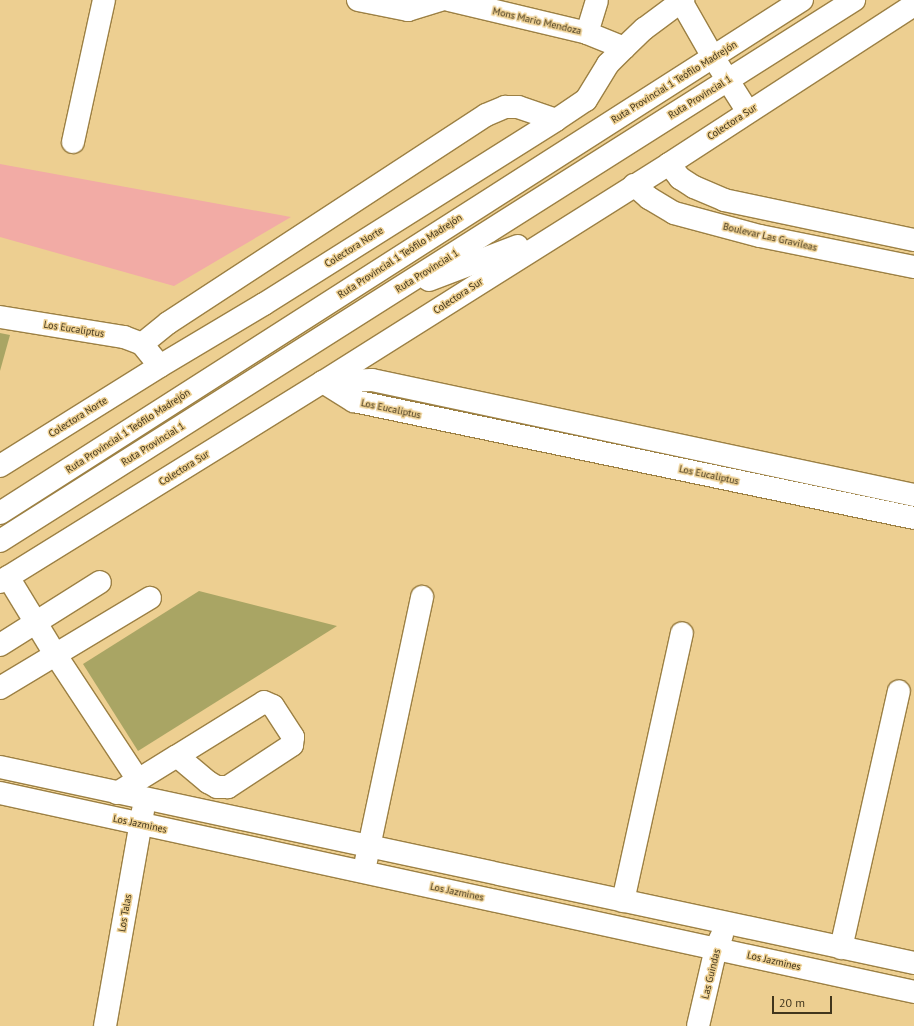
<!DOCTYPE html>
<html>
<head>
<meta charset="utf-8">
<style>
  body { margin:0 }
  #map { position:relative; width:914px; height:1026px; overflow:hidden; background:#edcf91; font-family:"PT Sans",sans-serif }
  div>[style] { position:absolute }
  [style*='--x'] { left:calc(var(--x)*1px); top:calc(var(--y)*1px); width:calc(var(--w)*1px); rotate:calc(var(--a)*1deg) }
  .green>* { inset:0; background:#f2aba5 }
  .building>* { inset:0; background:#a9a564 }
  .roads { filter:drop-shadow(1px 0 #9c8044) drop-shadow(-1px 0 #9c8044) drop-shadow(0 1px #9c8044) drop-shadow(0 -1px #9c8044) }
  .minor>* { height:22px; margin:-11px; padding:0 11px; transform-origin:11px; border-radius:11px; background:#fff }
  .major>* { height:22px; margin:-11px; padding:0 11px; transform-origin:11px; border-radius:11px; background:#fff }
  span { translate:-50% -50%; white-space:nowrap; text-align:center; line-height:1.15; -webkit-text-stroke:3px #edcf91; paint-order:stroke }
  .street-label { font-size:10px; color:#41351c }
  .scale { position:absolute; left:772px; top:996px; width:60px; height:18px; box-sizing:border-box; border:2px solid #41351c; border-top:0; padding-left:5px; font-size:12px; line-height:14px; white-space:nowrap; color:#41351c; -webkit-text-stroke:3px #edcf91; paint-order:stroke }
</style>
</head>
<body>
<div id="map">
  <div class="green">
    <div style="clip-path:polygon(0 164px,291px 217px,174px 286px,0 237px)"></div>
  </div>
  <div class="building">
    <div style="clip-path:polygon(0 333px,10px 335px,0 371px)"></div>
    <div style="clip-path:polygon(199px 591px,337px 626px,138px 751px,83px 664px)"></div>
  </div>
  <div class="roads">
    <div class="minor">
      <div style="--x:358;--y:0;--w:51;--a:11.3"></div>
      <div style="--x:408;--y:10;--w:34;--a:-17"></div>
      <div style="--x:449;--y:0;--w:142;--a:13.4"></div>
      <div style="--x:587;--y:33;--w:40;--a:22"></div>
      <div style="--x:681;--y:1;--w:64;--a:60.3"></div>
      <div style="--x:713;--y:57;--w:65;--a:57.5"></div>
      <div style="--x:587;--y:33;--w:34;--a:-73"></div>
      <div style="--x:73;--y:142;--w:145;--a:-77.7"></div>
      <div style="--x:669;--y:164;--w:18;--a:52"></div>
      <div style="--x:680;--y:178;--w:17;--a:33"></div>
      <div style="--x:694;--y:187;--w:33;--a:23"></div>
      <div style="--x:724;--y:200;--w:194;--a:11.9"></div>
      <div style="--x:634;--y:185;--w:20;--a:41"></div>
      <div style="--x:649;--y:198;--w:29;--a:31"></div>
      <div style="--x:674;--y:213;--w:89;--a:15"></div>
      <div style="--x:760;--y:236;--w:157;--a:11.4"></div>
      <div style="--x:0;--y:317;--w:126;--a:9.2"></div>
      <div style="--x:124;--y:337;--w:19;--a:21"></div>
      <div style="--x:142;--y:344;--w:28;--a:51"></div>
      <div style="--x:142;--y:344;--w:33;--a:-39"></div>
      <div style="--x:168;--y:323;--w:380;--a:-33.2"></div>
      <div style="--x:486;--y:115;--w:21;--a:-23"></div>
      <div style="--x:505;--y:107;--w:13;--a:0"></div>
      <div style="--x:518;--y:107;--w:40;--a:18.9"></div>
      <div style="--x:323;--y:382;--w:36;--a:32"></div>
      <div style="--x:354;--y:401;--w:572;--a:11.8"></div>
      <div style="--x:323;--y:382;--w:49;--a:-2.3"></div>
      <div style="--x:372;--y:380;--w:554;--a:11.98"></div>
      <div style="--x:8;--y:577;--w:90;--a:58.6"></div>
      <div style="--x:55;--y:654;--w:151;--a:56.6"></div>
      <div style="--x:0;--y:645;--w:118;--a:-32.2"></div>
      <div style="--x:0;--y:688;--w:175;--a:-31"></div>
      <div style="--x:0;--y:767;--w:935;--a:12.1"></div>
      <div style="--x:0;--y:793;--w:935;--a:12.28"></div>
      <div style="--x:117;--y:793;--w:70;--a:-31.7"></div>
      <div style="--x:177;--y:756;--w:102;--a:-31.8"></div>
      <div style="--x:264;--y:702;--w:10;--a:24"></div>
      <div style="--x:273;--y:706;--w:37;--a:57"></div>
      <div style="--x:293;--y:737;--w:8;--a:97"></div>
      <div style="--x:292;--y:745;--w:77;--a:146.7"></div>
      <div style="--x:228;--y:787;--w:11;--a:180"></div>
      <div style="--x:217;--y:787;--w:10;--a:-151"></div>
      <div style="--x:208;--y:782;--w:40;--a:-140"></div>
      <div style="--x:366;--y:861;--w:270;--a:-78"></div>
      <div style="--x:623;--y:901;--w:274;--a:-77.6"></div>
      <div style="--x:841;--y:948;--w:263;--a:-77.3"></div>
      <div style="--x:105;--y:1026;--w:219;--a:-80"></div>
      <div style="--x:698;--y:1026;--w:80;--a:-77"></div>
      <div style="--x:716;--y:948;--w:14;--a:-65"></div>
    </div>
    <div class="major">
      <div style="--x:429;--y:280;--w:95;--a:-20.9"></div>
      <div style="--x:0;--y:466;--w:189;--a:-32"></div>
      <div style="--x:160;--y:366;--w:121;--a:-30.8"></div>
      <div style="--x:264;--y:304;--w:345;--a:-32.2"></div>
      <div style="--x:556;--y:120;--w:36;--a:-34"></div>
      <div style="--x:586;--y:100;--w:42;--a:-58.6"></div>
      <div style="--x:608;--y:64;--w:23;--a:-45"></div>
      <div style="--x:624;--y:48;--w:28;--a:-44"></div>
      <div style="--x:644;--y:29;--w:49;--a:-36.6"></div>
      <div style="--x:0;--y:513;--w:952;--a:-32.61"></div>
      <div style="--x:0;--y:541;--w:1011;--a:-32.35"></div>
      <div style="--x:0;--y:582;--w:380;--a:-31.8"></div>
      <div style="--x:323;--y:382;--w:409;--a:-32.2"></div>
      <div style="--x:669;--y:164;--w:292;--a:-33"></div>
    </div>
  </div>
  <div class="street-label">
    <span style="left:537px;top:21px;rotate:13deg">Mons Mario Mendoza</span>
    <span style="left:674px;top:82px;rotate:-32deg">Ruta Provincial 1 Teófilo Madrejón</span>
    <span style="left:700px;top:97px;rotate:-32deg">Ruta Provincial 1</span>
    <span style="left:732px;top:122px;rotate:-33deg">Colectora Sur</span>
    <span style="left:770px;top:237px;rotate:13deg">Boulevar Las Gravileas</span>
    <span style="left:354px;top:247px;rotate:-32deg">Colectora Norte</span>
    <span style="left:400px;top:256px;rotate:-33deg">Ruta Provincial 1 Teófilo Madrejón</span>
    <span style="left:427px;top:271px;rotate:-32deg">Ruta Provincial 1</span>
    <span style="left:458px;top:296px;rotate:-33deg">Colectora Sur</span>
    <span style="left:74px;top:329px;rotate:9deg">Los Eucaliptus</span>
    <span style="left:391px;top:409px;rotate:12deg">Los Eucaliptus</span>
    <span style="left:78px;top:417px;rotate:-32deg">Colectora Norte</span>
    <span style="left:128px;top:431px;rotate:-33deg">Ruta Provincial 1 Teófilo Madrejón</span>
    <span style="left:153px;top:444px;rotate:-32deg">Ruta Provincial 1</span>
    <span style="left:184px;top:468px;rotate:-32deg">Colectora Sur</span>
    <span style="left:709px;top:475px;rotate:12deg">Los Eucaliptus</span>
    <span style="left:140px;top:824px;rotate:12deg">Los Jazmines</span>
    <span style="left:457px;top:892px;rotate:12deg">Los Jazmines</span>
    <span style="left:125px;top:913px;rotate:-80deg">Los Talas</span>
    <span style="left:774px;top:961px;rotate:13deg">Los Jazmines</span>
    <span style="left:711px;top:974px;rotate:-76deg">Las Guindas</span>
  </div>
  <div class="scale">20 m</div>
</div>
</body>
</html>
